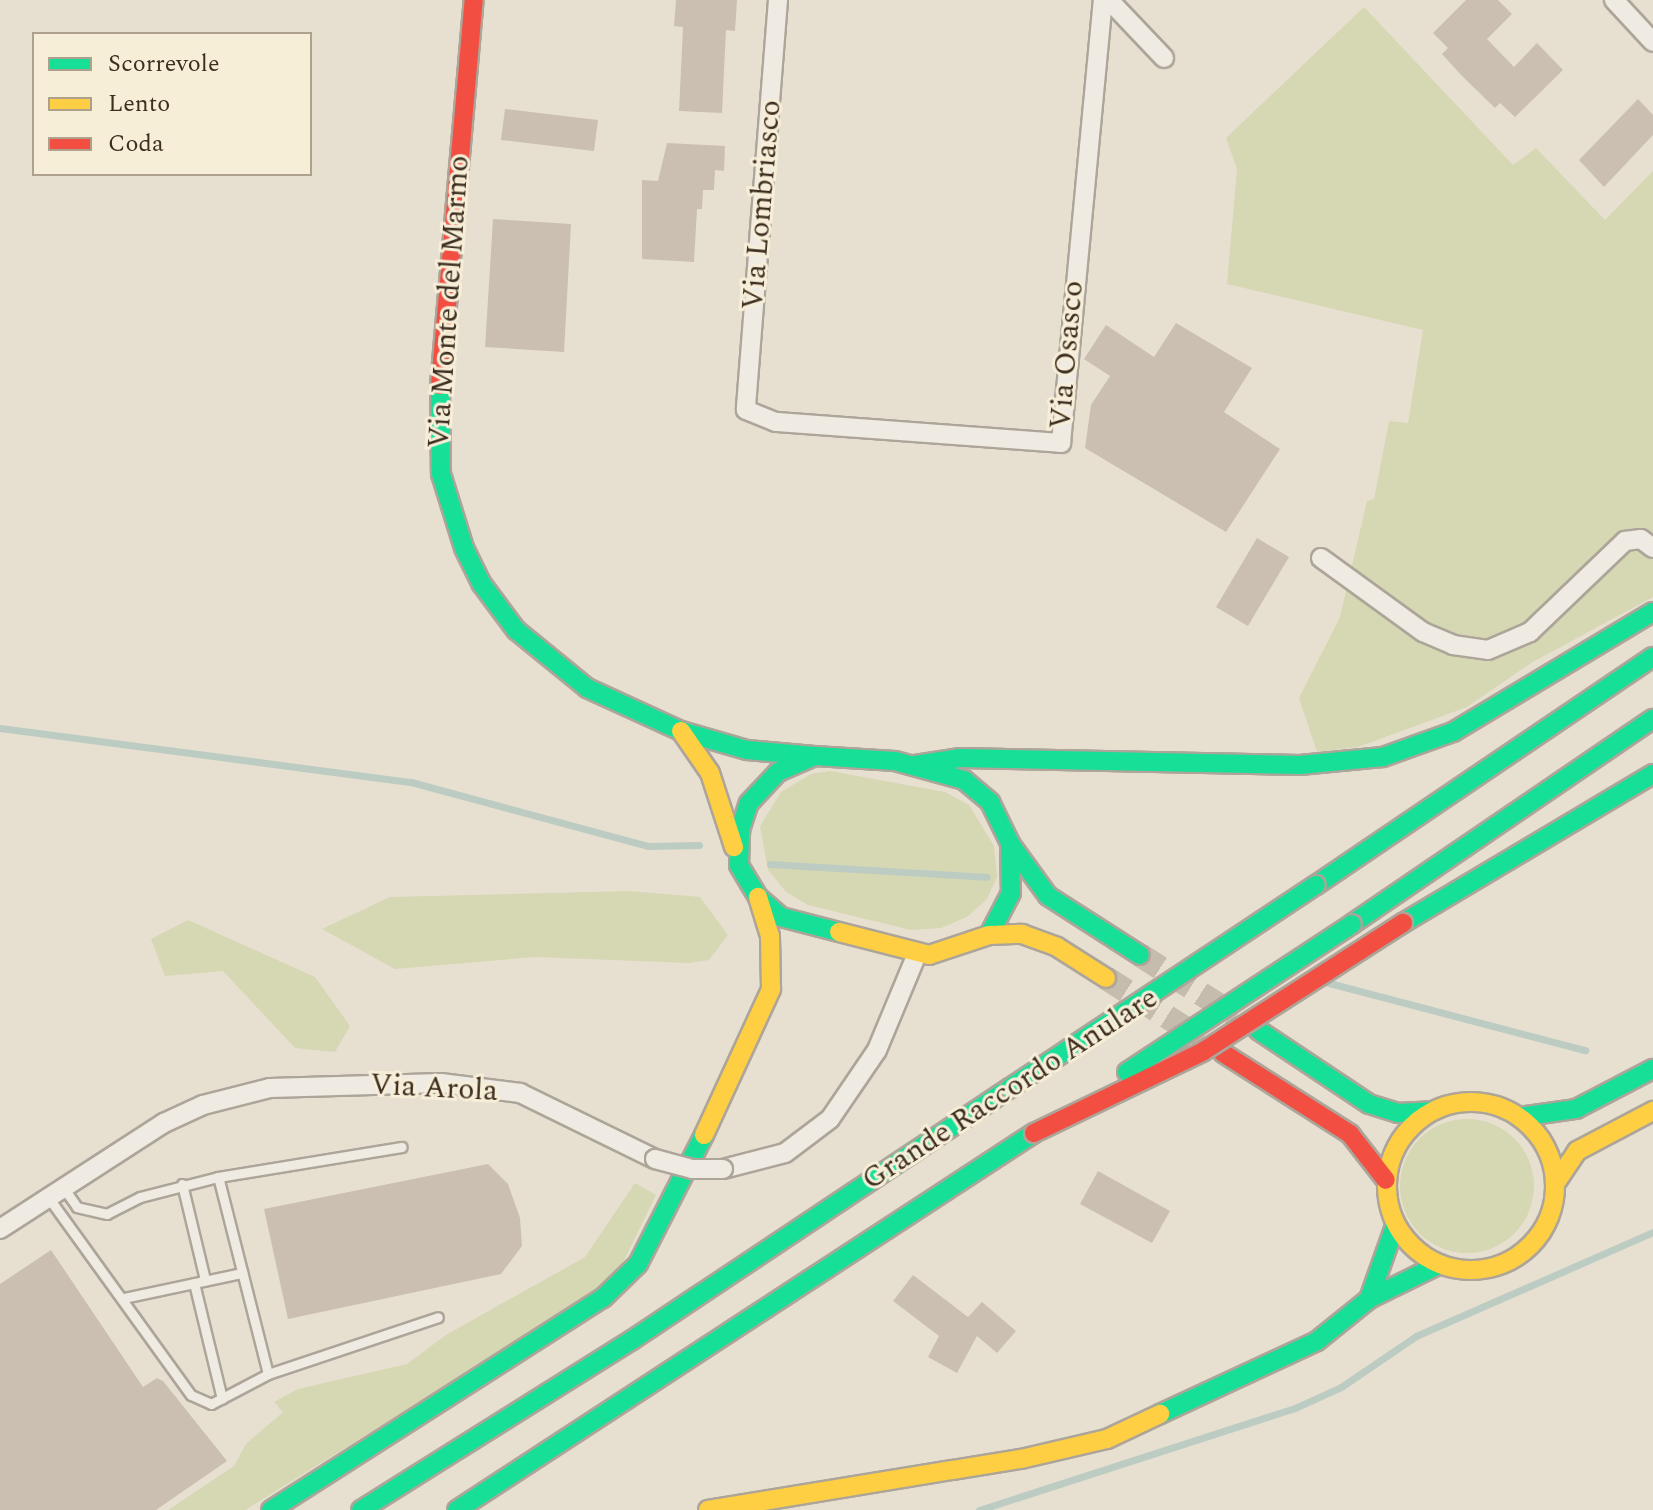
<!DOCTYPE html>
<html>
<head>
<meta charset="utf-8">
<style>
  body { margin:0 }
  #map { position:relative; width:1653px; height:1510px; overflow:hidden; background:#e7e0d1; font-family:Spectral,serif }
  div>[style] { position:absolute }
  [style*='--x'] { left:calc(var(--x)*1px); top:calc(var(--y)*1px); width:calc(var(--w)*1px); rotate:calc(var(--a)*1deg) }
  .green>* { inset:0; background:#d6d7b3 }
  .round { border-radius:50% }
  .stream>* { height:7px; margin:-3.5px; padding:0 3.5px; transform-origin:3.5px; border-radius:3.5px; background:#bcccc2 }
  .building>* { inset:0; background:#cbbfb2 }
  .secondary-tunnel>* { height:24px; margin-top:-12px; transform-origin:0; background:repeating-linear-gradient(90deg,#c5bcae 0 24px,transparent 0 36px) }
  .roads { filter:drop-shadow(2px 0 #ada599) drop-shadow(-2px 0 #ada599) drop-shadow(0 2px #ada599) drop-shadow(0 -2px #ada599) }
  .lane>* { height:9px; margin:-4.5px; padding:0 4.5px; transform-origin:4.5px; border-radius:4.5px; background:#efebe3 }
  .street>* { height:18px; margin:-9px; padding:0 9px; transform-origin:9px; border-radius:9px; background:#efebe3 }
  .fast>* { height:18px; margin:-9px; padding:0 9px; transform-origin:9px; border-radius:9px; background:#16e098 }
  .slow>* { height:18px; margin:-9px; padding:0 9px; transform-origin:9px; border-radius:9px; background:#ffcf43 }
  .slow>.ring { margin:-9px; padding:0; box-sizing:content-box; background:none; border:18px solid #ffcf43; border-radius:50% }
  .jam>* { height:18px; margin:-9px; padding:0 9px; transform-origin:9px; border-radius:9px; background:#f24e42 }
  .bridges { filter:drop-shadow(2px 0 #ada599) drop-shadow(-2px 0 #ada599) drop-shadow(0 2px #ada599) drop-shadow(0 -2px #ada599) }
  .street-bridge>* { height:18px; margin:-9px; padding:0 9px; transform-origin:9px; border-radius:9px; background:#efebe3 }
  .fast-bridge>* { height:18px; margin:-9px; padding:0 9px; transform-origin:9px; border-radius:9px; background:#16e098 }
  .jam-bridge>* { height:18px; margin:-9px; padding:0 9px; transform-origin:9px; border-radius:9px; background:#f24e42 }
  span { translate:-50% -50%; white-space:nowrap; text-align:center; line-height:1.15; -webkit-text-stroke:6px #f7eed8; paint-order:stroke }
  .street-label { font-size:30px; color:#3d2e20 }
  .legend { position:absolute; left:32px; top:32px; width:280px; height:144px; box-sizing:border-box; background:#f7eed8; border:2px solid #ada18e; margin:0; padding:10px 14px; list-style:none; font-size:24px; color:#3d2e20 }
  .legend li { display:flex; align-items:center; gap:16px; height:40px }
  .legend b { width:40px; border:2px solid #ada18e }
</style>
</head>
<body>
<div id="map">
  <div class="green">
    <div style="clip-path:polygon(1364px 7px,1513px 165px,1536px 148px,1605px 220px,1653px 171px,1653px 597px,1531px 663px,1467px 707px,1358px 747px,1317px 752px,1299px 698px,1340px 617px,1367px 501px,1374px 499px,1389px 421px,1408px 423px,1423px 330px,1227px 284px,1237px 169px,1226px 138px)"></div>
    <div style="clip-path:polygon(830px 771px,945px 792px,969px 805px,994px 846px,997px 877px,987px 899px,967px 917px,941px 928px,911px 930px,808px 905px,786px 892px,768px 870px,760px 826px,781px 792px,811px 774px)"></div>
    <div style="clip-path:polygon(629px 891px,700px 897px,728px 935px,709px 960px,689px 963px,535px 957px,395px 969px,322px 929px,390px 897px)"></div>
    <div style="clip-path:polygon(188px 920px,315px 977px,350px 1026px,335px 1052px,295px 1048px,223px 971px,165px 976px,151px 939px)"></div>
    <div class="round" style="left:1400px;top:1119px;width:134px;height:134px"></div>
    <div style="clip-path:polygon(635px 1183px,656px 1195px,614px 1281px,245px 1510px,168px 1510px,234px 1466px,246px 1444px,283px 1412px,274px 1402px,298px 1389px,407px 1364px,446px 1335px,585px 1257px)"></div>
  </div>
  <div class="stream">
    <div style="--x:0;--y:728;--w:415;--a:7.5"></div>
    <div style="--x:411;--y:782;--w:245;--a:15.1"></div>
    <div style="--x:648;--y:846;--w:51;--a:-1.1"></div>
    <div style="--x:770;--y:864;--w:217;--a:3.4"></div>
    <div style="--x:1329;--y:983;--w:265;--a:14.7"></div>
    <div style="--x:979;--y:1510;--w:332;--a:-17.9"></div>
    <div style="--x:1295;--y:1408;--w:51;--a:-24.5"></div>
    <div style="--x:1341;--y:1387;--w:91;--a:-34.2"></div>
    <div style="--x:1416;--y:1336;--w:259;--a:-23.7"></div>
  </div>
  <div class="building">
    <div style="clip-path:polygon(676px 0,737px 0,735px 31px,726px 30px,722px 113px,679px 111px,683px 27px,674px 26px)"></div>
    <div style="clip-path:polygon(1466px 0,1498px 0,1512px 14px,1487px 39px,1514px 67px,1537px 43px,1563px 70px,1515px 117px,1500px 103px,1495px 108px,1462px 76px,1442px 54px,1448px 48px,1433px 33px)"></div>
    <div style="clip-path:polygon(1638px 99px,1653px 115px,1653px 135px,1604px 187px,1579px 160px)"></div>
    <div style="clip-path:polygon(505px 109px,598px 120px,594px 151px,501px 140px)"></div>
    <div style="clip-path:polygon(667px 143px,725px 146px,724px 171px,715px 170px,714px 190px,703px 190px,702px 209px,697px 209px,694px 262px,642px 259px,642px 180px,658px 181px)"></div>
    <div style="clip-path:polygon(493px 219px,571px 224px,564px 352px,485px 347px)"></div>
    <div style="clip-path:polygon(1176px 323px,1252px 368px,1224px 412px,1280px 449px,1226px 532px,1085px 448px,1091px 405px,1110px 376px,1084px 359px,1106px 325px,1154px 357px)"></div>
    <div style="clip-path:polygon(1257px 538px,1289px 557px,1248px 626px,1216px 607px)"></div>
    <div style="clip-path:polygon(488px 1164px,508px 1184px,520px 1218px,522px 1246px,501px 1274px,288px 1319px,264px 1209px)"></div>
    <div style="clip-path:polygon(1098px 1171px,1170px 1211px,1152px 1243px,1080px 1204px)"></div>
    <div style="clip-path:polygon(51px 1250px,143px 1387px,157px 1378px,163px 1381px,227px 1461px,156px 1510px,0 1510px,0 1284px)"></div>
    <div style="clip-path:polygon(913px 1275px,968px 1317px,982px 1302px,1016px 1331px,997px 1353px,977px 1336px,957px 1373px,928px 1357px,939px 1336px,893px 1301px)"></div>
  </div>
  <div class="secondary-tunnel">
    <div style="--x:1140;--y:955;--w:114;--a:32.4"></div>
    <div style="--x:1106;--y:978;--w:114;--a:32.4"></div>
  </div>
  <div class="roads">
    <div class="lane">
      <div style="--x:218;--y:1177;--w:186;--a:-9.3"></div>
      <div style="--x:182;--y:1184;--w:99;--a:76.5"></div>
      <div style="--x:48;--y:1197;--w:244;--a:54.2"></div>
      <div style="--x:191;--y:1395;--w:22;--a:24"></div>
      <div style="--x:211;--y:1404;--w:64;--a:-27.8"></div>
      <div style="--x:268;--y:1374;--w:203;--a:-104.2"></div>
      <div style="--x:218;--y:1177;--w:81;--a:165.6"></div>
      <div style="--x:140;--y:1197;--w:37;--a:153"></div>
      <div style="--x:107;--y:1214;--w:31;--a:-167"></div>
      <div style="--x:77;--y:1207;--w:24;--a:-125"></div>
      <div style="--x:194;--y:1283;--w:119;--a:76.4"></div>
      <div style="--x:124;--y:1298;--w:121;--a:-12"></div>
      <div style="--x:268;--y:1374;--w:179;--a:-18.5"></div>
    </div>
    <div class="street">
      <div style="--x:778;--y:0;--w:411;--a:94.5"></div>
      <div style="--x:746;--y:410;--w:32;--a:22"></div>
      <div style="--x:776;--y:422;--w:286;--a:4.2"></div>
      <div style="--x:1061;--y:443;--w:445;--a:-84.6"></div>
      <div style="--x:1109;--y:0;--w:80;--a:46.5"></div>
      <div style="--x:1614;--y:0;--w:57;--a:47.1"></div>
      <div style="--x:1321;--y:558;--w:126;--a:36"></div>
      <div style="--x:1423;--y:632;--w:33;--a:23"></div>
      <div style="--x:1453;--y:645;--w:35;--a:8"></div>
      <div style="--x:1488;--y:650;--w:46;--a:-23.2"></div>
      <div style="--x:1530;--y:632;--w:132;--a:-43.8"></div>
      <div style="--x:1625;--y:541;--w:16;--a:-7"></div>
      <div style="--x:1641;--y:539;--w:15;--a:37"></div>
      <div style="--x:723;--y:1169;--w:64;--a:-14.5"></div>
      <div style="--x:785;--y:1153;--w:56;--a:-37.1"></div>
      <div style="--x:830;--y:1119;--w:83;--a:-55.7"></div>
      <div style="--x:877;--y:1050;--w:104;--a:-67.4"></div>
      <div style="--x:0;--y:1229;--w:195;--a:-32.9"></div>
      <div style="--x:164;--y:1123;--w:43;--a:-24.8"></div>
      <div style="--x:203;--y:1105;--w:69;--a:-14.2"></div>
      <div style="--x:270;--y:1088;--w:171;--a:-1.7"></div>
      <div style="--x:441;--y:1083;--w:80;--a:7.2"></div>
      <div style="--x:520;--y:1093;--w:150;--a:26.1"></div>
    </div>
    <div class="fast">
      <div style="--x:440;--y:385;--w:89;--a:89.4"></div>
      <div style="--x:441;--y:474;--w:77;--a:72.7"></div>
      <div style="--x:464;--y:548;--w:39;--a:64"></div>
      <div style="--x:481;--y:583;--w:59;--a:53.3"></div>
      <div style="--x:516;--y:630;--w:92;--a:39.2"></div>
      <div style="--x:587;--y:688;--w:103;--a:24.6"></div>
      <div style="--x:681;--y:731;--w:69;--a:16.1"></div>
      <div style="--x:747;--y:750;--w:68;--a:5"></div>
      <div style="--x:915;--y:765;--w:46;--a:-8.8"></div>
      <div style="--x:960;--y:758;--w:340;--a:1.2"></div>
      <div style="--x:1300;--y:765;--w:83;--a:-5.5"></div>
      <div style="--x:1383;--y:757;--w:74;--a:-19.7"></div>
      <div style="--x:1453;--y:732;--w:233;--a:-31"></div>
      <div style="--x:1011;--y:845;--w:63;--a:54"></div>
      <div style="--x:1048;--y:896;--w:109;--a:32.7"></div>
      <div style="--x:1316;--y:885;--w:407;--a:-34.1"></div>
      <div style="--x:1403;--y:923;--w:291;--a:-30.8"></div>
      <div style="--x:1352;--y:924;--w:364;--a:-34.3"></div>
      <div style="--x:839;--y:932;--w:60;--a:-165.5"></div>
      <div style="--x:781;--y:917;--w:30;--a:-139"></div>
      <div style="--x:758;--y:897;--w:37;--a:-121"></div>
      <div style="--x:739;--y:865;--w:35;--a:-88"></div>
      <div style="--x:740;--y:830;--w:28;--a:-72"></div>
      <div style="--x:749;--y:803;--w:42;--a:-46.9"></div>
      <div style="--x:778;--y:772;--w:40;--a:-23.4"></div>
      <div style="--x:815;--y:756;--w:80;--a:3.6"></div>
      <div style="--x:895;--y:761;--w:72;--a:15.4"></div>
      <div style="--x:964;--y:780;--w:34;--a:40"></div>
      <div style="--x:990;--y:802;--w:46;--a:64"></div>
      <div style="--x:1010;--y:843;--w:50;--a:88.9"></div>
      <div style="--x:1011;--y:893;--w:47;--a:117.6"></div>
      <div style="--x:1258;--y:1030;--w:133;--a:33.7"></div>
      <div style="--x:1369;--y:1104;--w:30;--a:17"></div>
      <div style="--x:1398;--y:1113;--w:33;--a:-3"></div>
      <div style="--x:1519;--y:1117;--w:58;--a:-8"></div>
      <div style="--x:1576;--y:1109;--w:87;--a:-27.5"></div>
      <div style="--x:1369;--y:1299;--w:77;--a:-70.4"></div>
      <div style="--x:1160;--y:1414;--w:173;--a:-24.9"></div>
      <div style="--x:1317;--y:1341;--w:67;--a:-38.9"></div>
      <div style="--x:1369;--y:1299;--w:79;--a:-26.2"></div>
      <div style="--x:271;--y:1510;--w:394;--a:-32.6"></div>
      <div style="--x:603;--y:1298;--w:49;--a:-44.2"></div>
      <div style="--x:638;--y:1264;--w:145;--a:-62.9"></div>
      <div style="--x:361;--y:1510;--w:320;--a:-32.1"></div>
      <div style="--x:632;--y:1340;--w:454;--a:-33.7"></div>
      <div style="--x:457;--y:1510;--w:689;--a:-33.16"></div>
    </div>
    <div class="slow">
      <div style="--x:681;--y:731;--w:51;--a:55.4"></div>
      <div style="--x:710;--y:773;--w:78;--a:72"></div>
      <div style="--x:839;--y:932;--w:93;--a:14.3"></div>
      <div style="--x:929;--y:955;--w:63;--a:-18.4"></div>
      <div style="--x:989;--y:935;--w:33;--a:-2"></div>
      <div style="--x:1022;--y:934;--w:37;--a:20"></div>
      <div style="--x:1057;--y:947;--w:58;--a:32.3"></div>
      <div class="ring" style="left:1387px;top:1102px;width:150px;height:150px"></div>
      <div style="--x:704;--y:1135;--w:161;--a:-65.3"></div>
      <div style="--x:771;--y:989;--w:53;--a:-91.1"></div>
      <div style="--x:770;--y:936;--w:41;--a:-107.1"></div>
      <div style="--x:1555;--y:1184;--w:40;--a:-56"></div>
      <div style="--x:1577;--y:1151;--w:86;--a:-27.8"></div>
      <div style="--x:708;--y:1510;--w:317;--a:-9.3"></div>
      <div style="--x:1021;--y:1459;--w:88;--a:-13.1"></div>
      <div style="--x:1107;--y:1439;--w:59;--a:-25.3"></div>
    </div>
    <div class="jam">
      <div style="--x:440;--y:385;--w:386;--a:-85"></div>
      <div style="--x:1223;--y:1053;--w:151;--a:32.5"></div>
      <div style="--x:1350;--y:1134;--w:58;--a:52"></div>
    </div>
  </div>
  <div class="bridges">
    <div class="street-bridge">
      <div style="--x:655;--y:1159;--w:38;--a:15"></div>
      <div style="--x:692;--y:1169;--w:31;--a:0"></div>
    </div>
    <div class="fast-bridge">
      <div style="--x:1127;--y:1072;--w:269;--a:-33.3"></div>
      <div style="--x:1010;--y:1088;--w:367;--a:-33.6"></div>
    </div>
    <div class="jam-bridge">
      <div style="--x:1034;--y:1133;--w:187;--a:-25.7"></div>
      <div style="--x:1202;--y:1052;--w:239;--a:-32.7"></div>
    </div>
  </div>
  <div class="street-label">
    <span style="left:762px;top:205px;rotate:-85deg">Via Lombriasco</span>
    <span style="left:449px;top:302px;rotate:-86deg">Via Monte del Marmo</span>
    <span style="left:1067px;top:355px;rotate:-85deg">Via Osasco</span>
    <span style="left:434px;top:1088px;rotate:3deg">Via Arola</span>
    <span style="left:1010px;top:1089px;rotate:-33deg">Grande Raccordo Anulare</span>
  </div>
  <ul class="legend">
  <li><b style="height:10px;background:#16e098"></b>Scorrevole</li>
  <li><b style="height:10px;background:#ffcf43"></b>Lento</li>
  <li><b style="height:10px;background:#f24e42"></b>Coda</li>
  </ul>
</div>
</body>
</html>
